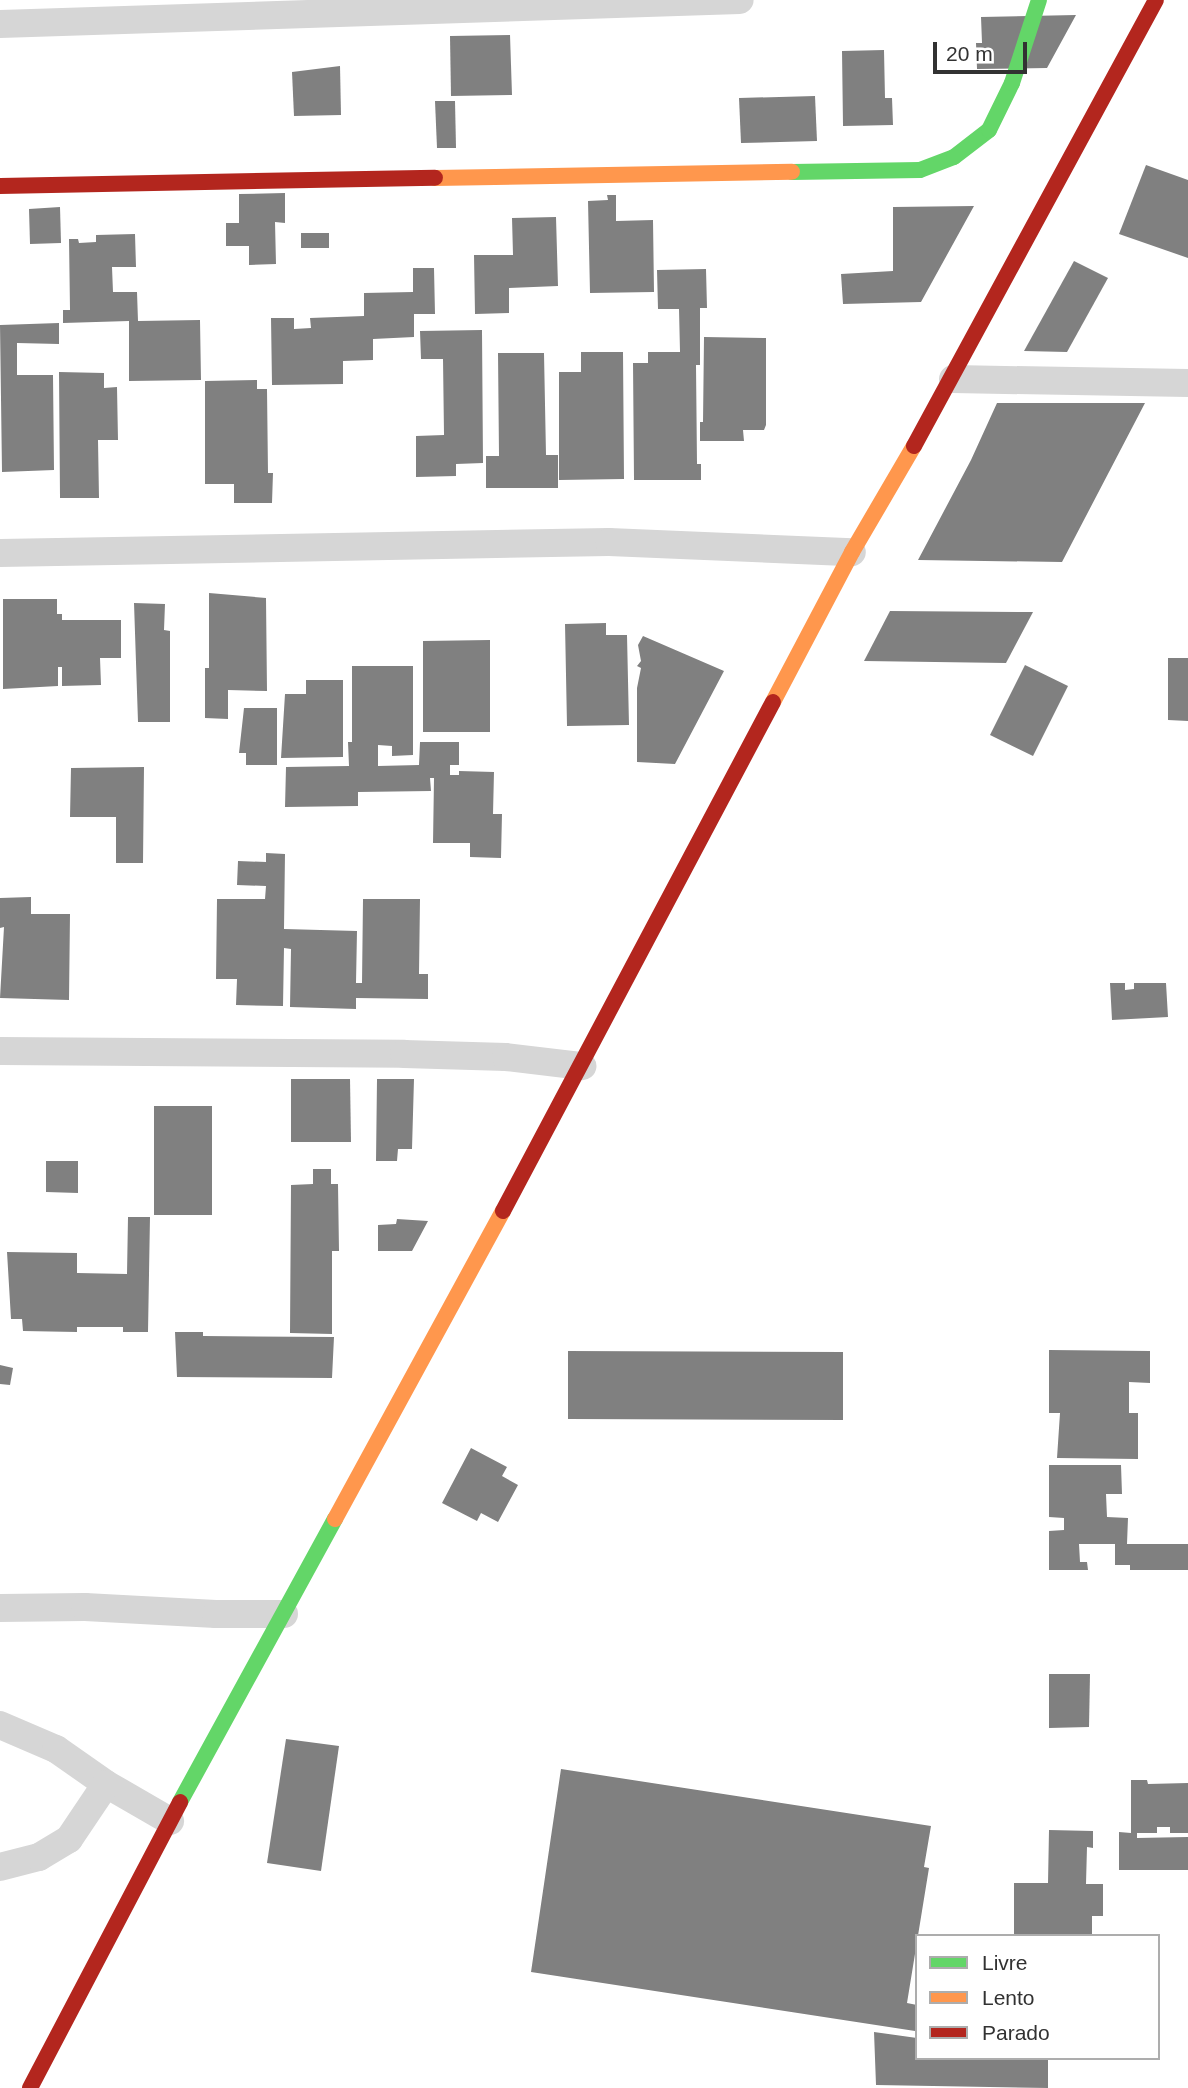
<!DOCTYPE html>
<html>
<head>
<meta charset="utf-8">
<style>
  body { margin:0 }
  #map { position:relative; width:1188px; height:2088px; overflow:hidden; background:#fff; font-family:Arial,sans-serif }
  div>[style] { position:absolute }
  [style*='--x'] { left:calc(var(--x)*1px); top:calc(var(--y)*1px); width:calc(var(--w)*1px); rotate:calc(var(--a)*1deg) }
  .building>* { inset:0; background:#808080 }
  .street>* { height:28px; margin:-14px; padding:0 14px; transform-origin:14px; border-radius:14px; background:#d6d6d6 }
  .fast>* { height:16px; margin:-8px; padding:0 8px; transform-origin:8px; border-radius:8px; background:#63d668 }
  .slow>* { height:16px; margin:-8px; padding:0 8px; transform-origin:8px; border-radius:8px; background:#ff974d }
  .jam>* { height:16px; margin:-8px; padding:0 8px; transform-origin:8px; border-radius:8px; background:#b3261e }
  span { translate:-50% -50%; white-space:nowrap; text-align:center; line-height:1.15; -webkit-text-stroke:7px #fff; paint-order:stroke }
  .legend { position:absolute; left:915px; top:1934px; width:245px; height:126px; box-sizing:border-box; background:#fff; border:2px solid #adadad; margin:0; padding:9px 12px; list-style:none; font-size:21px; color:#323232 }
  .legend li { display:flex; align-items:center; gap:14px; height:35px }
  .legend b { width:35px; border:2px solid #adadad }
  .scale { position:absolute; left:933px; top:42px; width:94px; height:32px; box-sizing:border-box; border:4px solid #323232; border-top:0; padding-left:9px; font-size:21px; line-height:24px; white-space:nowrap; color:#323232; -webkit-text-stroke:5px #fff; paint-order:stroke }
</style>
</head>
<body>
<div id="map">
  <div class="building">
    <div style="clip-path:polygon(1076px 15px,1047px 68px,977px 69px,976px 43px,982px 43px,981px 17px)"></div>
    <div style="clip-path:polygon(510px 35px,512px 95px,451px 96px,450px 36px)"></div>
    <div style="clip-path:polygon(884px 50px,885px 98px,892px 98px,893px 125px,843px 126px,842px 51px)"></div>
    <div style="clip-path:polygon(340px 66px,341px 115px,294px 116px,292px 72px)"></div>
    <div style="clip-path:polygon(815px 96px,817px 141px,741px 143px,739px 98px)"></div>
    <div style="clip-path:polygon(435px 101px,455px 101px,456px 148px,437px 148px)"></div>
    <div style="clip-path:polygon(1146px 165px,1188px 180px,1188px 258px,1119px 234px)"></div>
    <div style="clip-path:polygon(285px 193px,285px 223px,275px 222px,276px 264px,249px 265px,249px 246px,226px 246px,226px 223px,239px 223px,239px 194px)"></div>
    <div style="clip-path:polygon(607px 195px,616px 195px,616px 221px,653px 220px,654px 292px,590px 293px,588px 201px,608px 200px)"></div>
    <div style="clip-path:polygon(974px 206px,921px 302px,843px 304px,841px 274px,893px 271px,893px 207px)"></div>
    <div style="clip-path:polygon(60px 207px,61px 243px,30px 244px,29px 209px)"></div>
    <div style="clip-path:polygon(556px 217px,558px 286px,509px 288px,509px 313px,475px 314px,474px 255px,513px 255px,512px 218px)"></div>
    <div style="clip-path:polygon(301px 233px,329px 233px,329px 248px,301px 248px)"></div>
    <div style="clip-path:polygon(135px 234px,136px 267px,112px 267px,113px 292px,137px 292px,138px 321px,200px 320px,201px 380px,129px 381px,129px 321px,63px 323px,63px 310px,70px 310px,69px 239px,78px 239px,79px 243px,96px 242px,96px 235px)"></div>
    <div style="clip-path:polygon(1074px 261px,1108px 278px,1067px 352px,1024px 351px)"></div>
    <div style="clip-path:polygon(413px 268px,434px 268px,435px 314px,414px 314px,414px 337px,373px 339px,373px 360px,343px 361px,343px 384px,272px 385px,271px 318px,294px 318px,294px 329px,311px 328px,310px 318px,364px 316px,364px 293px,413px 292px)"></div>
    <div style="clip-path:polygon(706px 269px,707px 308px,700px 308px,700px 365px,696px 365px,697px 464px,701px 464px,701px 480px,634px 480px,633px 363px,648px 363px,648px 352px,680px 352px,679px 309px,658px 309px,657px 270px)"></div>
    <div style="clip-path:polygon(59px 323px,59px 344px,17px 343px,17px 375px,53px 375px,54px 470px,2px 472px,0 325px)"></div>
    <div style="clip-path:polygon(482px 330px,483px 463px,456px 464px,456px 476px,416px 477px,416px 436px,444px 435px,443px 359px,421px 359px,420px 331px)"></div>
    <div style="clip-path:polygon(704px 337px,766px 338px,766px 425px,764px 430px,743px 430px,744px 441px,700px 441px,700px 422px,703px 422px)"></div>
    <div style="clip-path:polygon(581px 352px,623px 352px,624px 479px,559px 480px,559px 372px,581px 372px)"></div>
    <div style="clip-path:polygon(498px 353px,544px 353px,546px 455px,558px 455px,558px 488px,486px 488px,486px 456px,499px 456px)"></div>
    <div style="clip-path:polygon(59px 372px,104px 373px,104px 388px,117px 387px,118px 440px,98px 440px,99px 498px,60px 498px)"></div>
    <div style="clip-path:polygon(257px 380px,257px 389px,267px 389px,268px 473px,273px 473px,272px 503px,234px 503px,234px 484px,205px 484px,205px 381px)"></div>
    <div style="clip-path:polygon(997px 403px,1145px 403px,1062px 562px,918px 560px,971px 460px)"></div>
    <div style="clip-path:polygon(209px 593px,266px 598px,267px 691px,228px 690px,228px 719px,205px 718px,205px 668px,209px 668px)"></div>
    <div style="clip-path:polygon(3px 599px,57px 599px,57px 614px,62px 614px,62px 620px,121px 620px,121px 658px,100px 658px,101px 685px,62px 686px,62px 667px,58px 667px,58px 686px,3px 689px)"></div>
    <div style="clip-path:polygon(134px 603px,165px 604px,164px 630px,170px 631px,170px 722px,138px 722px)"></div>
    <div style="clip-path:polygon(890px 611px,1033px 612px,1006px 663px,864px 661px)"></div>
    <div style="clip-path:polygon(606px 623px,606px 635px,627px 635px,629px 725px,567px 726px,565px 624px)"></div>
    <div style="clip-path:polygon(643px 636px,724px 671px,675px 764px,637px 762px,637px 688px,641px 668px,637px 666px,641px 661px,638px 645px)"></div>
    <div style="clip-path:polygon(490px 640px,490px 732px,423px 732px,423px 641px)"></div>
    <div style="clip-path:polygon(1168px 658px,1188px 658px,1188px 721px,1168px 720px)"></div>
    <div style="clip-path:polygon(1025px 665px,1068px 686px,1033px 756px,990px 735px)"></div>
    <div style="clip-path:polygon(352px 666px,413px 666px,413px 755px,392px 756px,392px 746px,378px 745px,378px 766px,419px 765px,420px 742px,459px 742px,459px 765px,450px 765px,450px 775px,459px 775px,459px 771px,494px 772px,493px 814px,502px 814px,501px 858px,470px 857px,470px 843px,433px 843px,434px 778px,430px 778px,431px 791px,358px 792px,358px 806px,285px 807px,286px 767px,349px 766px,348px 742px,352px 742px)"></div>
    <div style="clip-path:polygon(306px 680px,343px 680px,343px 757px,281px 758px,285px 694px,306px 694px)"></div>
    <div style="clip-path:polygon(244px 708px,277px 708px,277px 765px,246px 765px,246px 753px,239px 753px)"></div>
    <div style="clip-path:polygon(144px 767px,143px 863px,116px 863px,116px 817px,70px 817px,71px 768px)"></div>
    <div style="clip-path:polygon(266px 853px,285px 854px,284px 929px,357px 931px,356px 983px,362px 983px,363px 899px,420px 899px,419px 974px,428px 974px,428px 999px,356px 998px,356px 1009px,290px 1007px,291px 949px,284px 948px,283px 1006px,236px 1005px,237px 979px,216px 979px,217px 899px,265px 899px,266px 886px,237px 885px,238px 861px,266px 862px)"></div>
    <div style="clip-path:polygon(31px 897px,31px 914px,70px 914px,69px 1000px,0 998px,4px 927px,0 928px,0 898px)"></div>
    <div style="clip-path:polygon(1110px 983px,1125px 983px,1125px 990px,1134px 989px,1134px 983px,1166px 983px,1168px 1017px,1112px 1020px)"></div>
    <div style="clip-path:polygon(291px 1079px,350px 1079px,351px 1142px,291px 1142px)"></div>
    <div style="clip-path:polygon(377px 1079px,414px 1079px,412px 1149px,398px 1149px,397px 1161px,376px 1161px)"></div>
    <div style="clip-path:polygon(154px 1106px,212px 1106px,212px 1215px,154px 1215px)"></div>
    <div style="clip-path:polygon(46px 1161px,78px 1161px,78px 1193px,46px 1192px)"></div>
    <div style="clip-path:polygon(313px 1169px,331px 1169px,331px 1184px,338px 1184px,339px 1251px,332px 1251px,332px 1334px,290px 1333px,291px 1185px,313px 1184px)"></div>
    <div style="clip-path:polygon(128px 1217px,150px 1217px,148px 1332px,123px 1332px,123px 1327px,77px 1327px,77px 1332px,23px 1331px,22px 1319px,11px 1319px,7px 1252px,77px 1253px,77px 1273px,127px 1274px)"></div>
    <div style="clip-path:polygon(397px 1219px,428px 1221px,412px 1251px,378px 1251px,378px 1225px,396px 1224px)"></div>
    <div style="clip-path:polygon(175px 1332px,203px 1332px,203px 1336px,334px 1337px,332px 1378px,177px 1377px)"></div>
    <div style="clip-path:polygon(1049px 1350px,1150px 1351px,1150px 1383px,1129px 1382px,1129px 1413px,1138px 1413px,1138px 1459px,1057px 1458px,1060px 1413px,1049px 1413px)"></div>
    <div style="clip-path:polygon(568px 1351px,843px 1352px,843px 1420px,568px 1419px)"></div>
    <div style="clip-path:polygon(0 1365px,13px 1368px,10px 1385px,0 1384px)"></div>
    <div style="clip-path:polygon(471px 1448px,507px 1467px,502px 1476px,518px 1485px,498px 1522px,481px 1513px,477px 1521px,442px 1503px)"></div>
    <div style="clip-path:polygon(1049px 1465px,1121px 1465px,1122px 1494px,1106px 1494px,1107px 1517px,1128px 1518px,1127px 1544px,1188px 1544px,1188px 1570px,1130px 1570px,1130px 1565px,1115px 1565px,1115px 1544px,1079px 1544px,1080px 1562px,1087px 1562px,1088px 1570px,1049px 1570px,1049px 1531px,1064px 1530px,1064px 1518px,1049px 1517px)"></div>
    <div style="clip-path:polygon(1049px 1674px,1090px 1674px,1089px 1727px,1049px 1728px)"></div>
    <div style="clip-path:polygon(286px 1739px,339px 1746px,321px 1871px,267px 1863px)"></div>
    <div style="clip-path:polygon(561px 1769px,931px 1826px,924px 1867px,929px 1868px,907px 2003px,917px 2005px,915px 2031px,531px 1972px)"></div>
    <div style="clip-path:polygon(1131px 1780px,1147px 1780px,1148px 1784px,1188px 1783px,1188px 1833px,1170px 1833px,1170px 1827px,1157px 1827px,1157px 1833px,1137px 1833px,1137px 1838px,1188px 1837px,1188px 1870px,1119px 1870px,1119px 1832px,1131px 1833px)"></div>
    <div style="clip-path:polygon(1049px 1830px,1093px 1831px,1093px 1848px,1087px 1847px,1086px 1884px,1103px 1884px,1103px 1916px,1092px 1916px,1092px 1936px,1014px 1936px,1014px 1883px,1048px 1883px)"></div>
    <div style="clip-path:polygon(874px 2032px,917px 2038px,917px 2058px,1048px 2058px,1048px 2088px,876px 2085px)"></div>
  </div>
  <div class="street">
    <div style="--x:0;--y:24;--w:740;--a:-1.86"></div>
    <div style="--x:953;--y:379;--w:235;--a:1"></div>
    <div style="--x:0;--y:553;--w:609;--a:-1.03"></div>
    <div style="--x:609;--y:542;--w:243;--a:2.4"></div>
    <div style="--x:0;--y:1051;--w:404;--a:0.4"></div>
    <div style="--x:404;--y:1054;--w:102;--a:1.7"></div>
    <div style="--x:506;--y:1057;--w:77;--a:6.8"></div>
    <div style="--x:0;--y:1608;--w:85;--a:-0.7"></div>
    <div style="--x:85;--y:1607;--w:131;--a:3.1"></div>
    <div style="--x:216;--y:1614;--w:68;--a:0"></div>
    <div style="--x:0;--y:1725;--w:61;--a:23.2"></div>
    <div style="--x:56;--y:1749;--w:61;--a:35"></div>
    <div style="--x:106;--y:1784;--w:74;--a:30"></div>
    <div style="--x:0;--y:1867;--w:40;--a:-14.4"></div>
    <div style="--x:39;--y:1857;--w:35;--a:-31"></div>
    <div style="--x:69;--y:1839;--w:66;--a:-56.1"></div>
  </div>
  <div class="fast">
    <div style="--x:792;--y:172;--w:128;--a:-0.9"></div>
    <div style="--x:920;--y:170;--w:36;--a:-21"></div>
    <div style="--x:954;--y:157;--w:44;--a:-37.6"></div>
    <div style="--x:989;--y:130;--w:52;--a:-63.9"></div>
    <div style="--x:1012;--y:83;--w:87;--a:-72"></div>
    <div style="--x:180;--y:1802;--w:323;--a:-61.3"></div>
  </div>
  <div class="slow">
    <div style="--x:435;--y:178;--w:357;--a:-1"></div>
    <div style="--x:773;--y:702;--w:170;--a:-62.2"></div>
    <div style="--x:852;--y:552;--w:123;--a:-59.7"></div>
    <div style="--x:335;--y:1519;--w:351;--a:-61.4"></div>
  </div>
  <div class="jam">
    <div style="--x:0;--y:186;--w:435;--a:-1.1"></div>
    <div style="--x:914;--y:446;--w:507;--a:-61.52"></div>
    <div style="--x:503;--y:1211;--w:576;--a:-62.06"></div>
    <div style="--x:30;--y:2088;--w:323;--a:-62.3"></div>
  </div>
  <ul class="legend">
  <li><b style="height:9px;background:#63d668"></b>Livre</li>
  <li><b style="height:9px;background:#ff974d"></b>Lento</li>
  <li><b style="height:9px;background:#b3261e"></b>Parado</li>
  </ul>
  <div class="scale">20 m</div>
</div>
</body>
</html>
